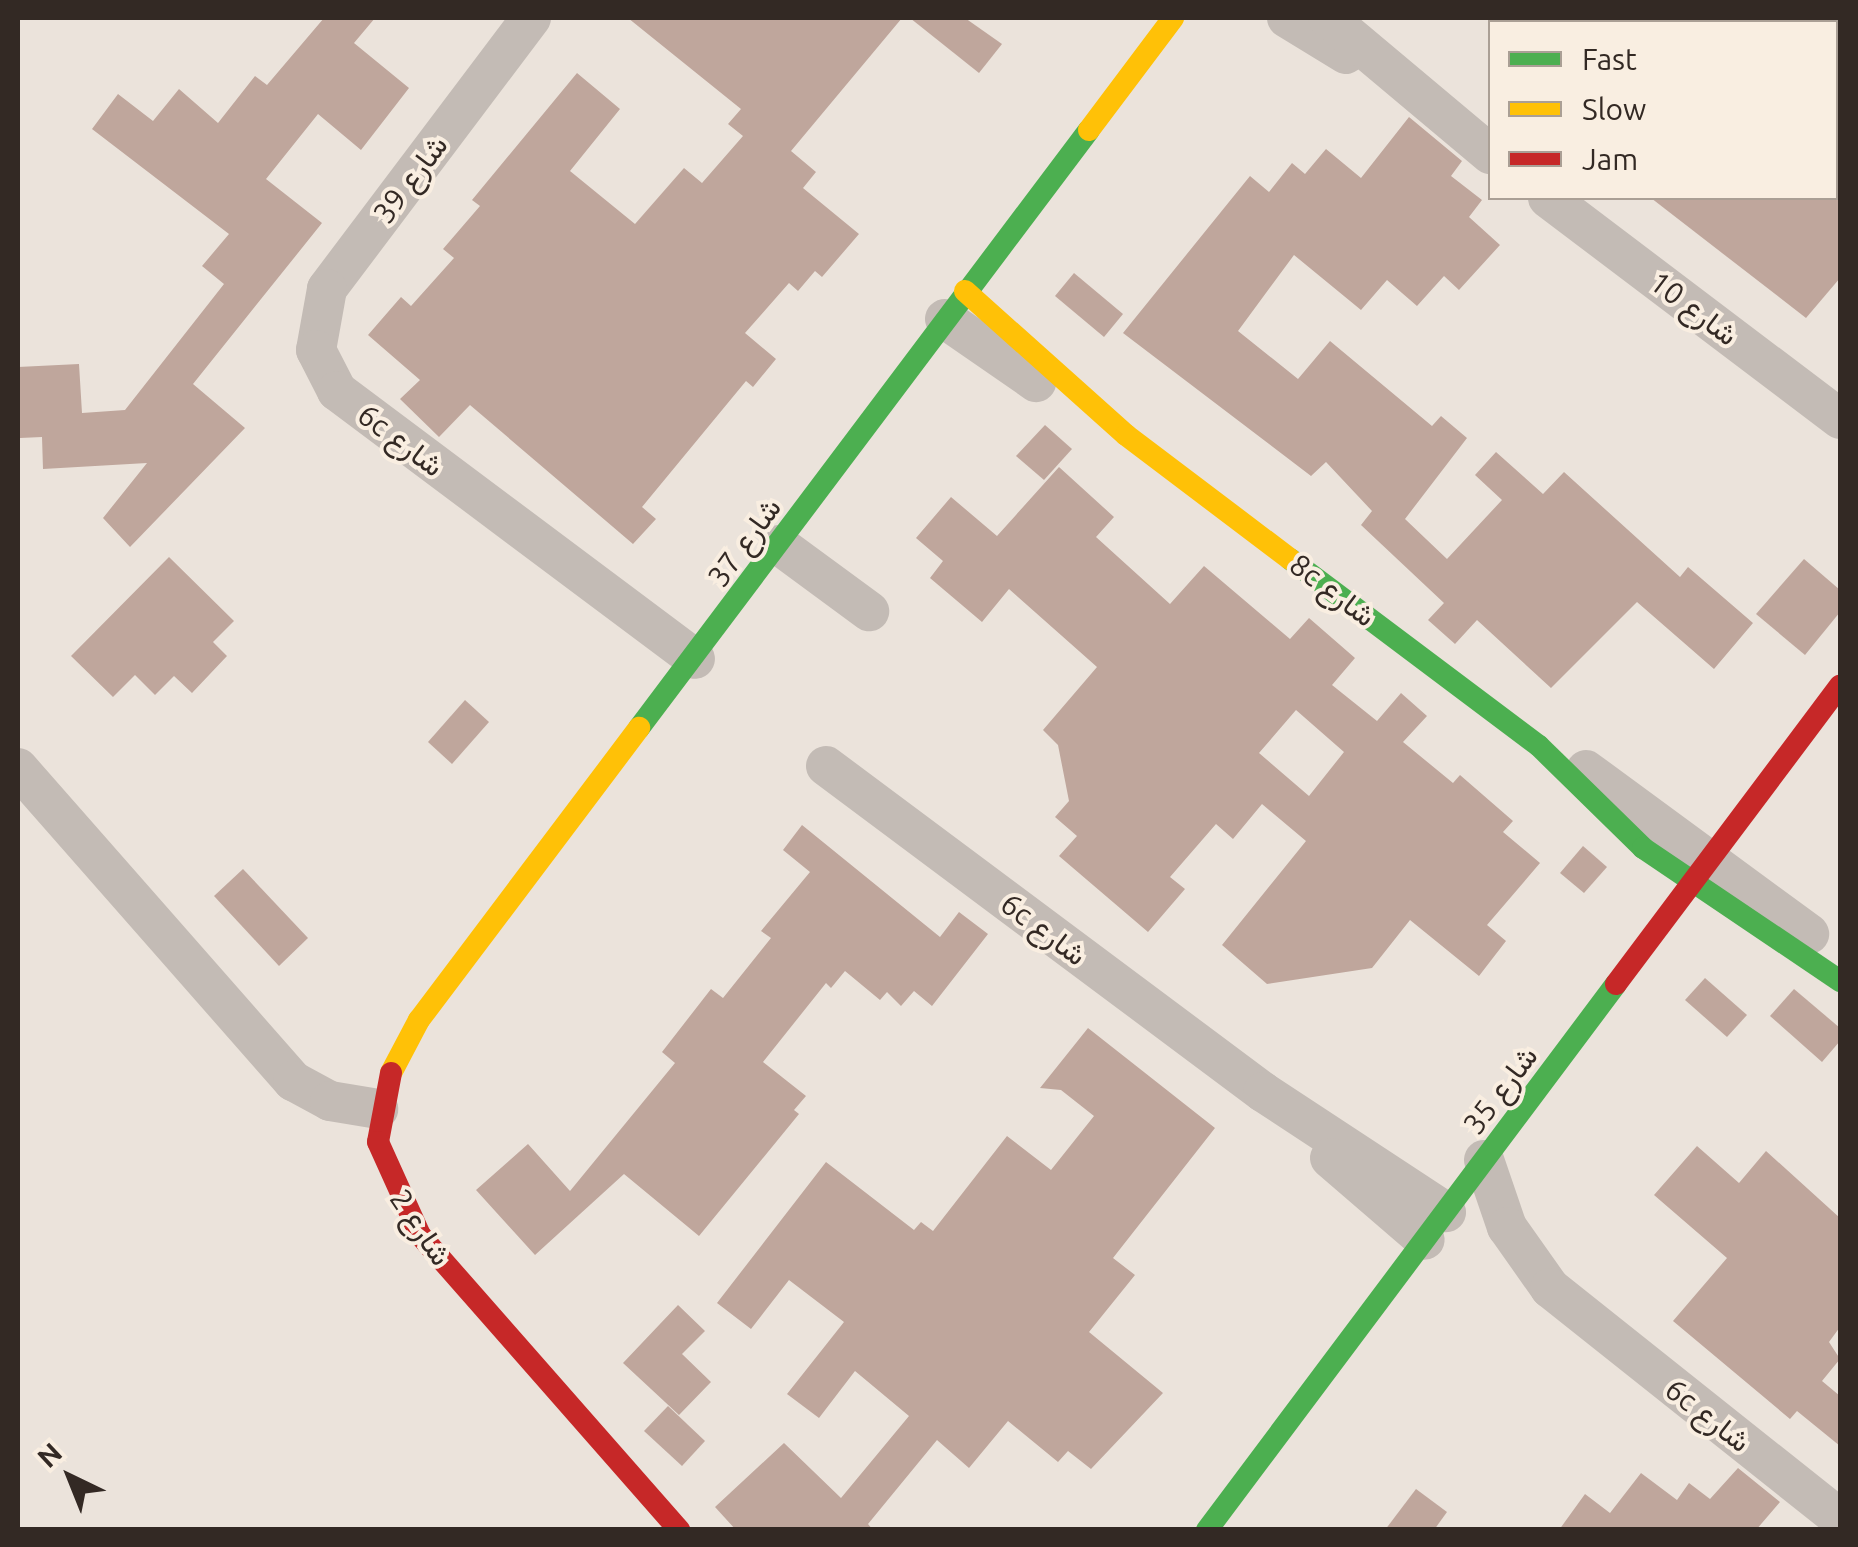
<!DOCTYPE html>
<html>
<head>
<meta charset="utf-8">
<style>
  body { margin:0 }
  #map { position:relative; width:1858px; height:1547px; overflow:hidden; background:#ebe3db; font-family:Ubuntu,Vazirmatn,sans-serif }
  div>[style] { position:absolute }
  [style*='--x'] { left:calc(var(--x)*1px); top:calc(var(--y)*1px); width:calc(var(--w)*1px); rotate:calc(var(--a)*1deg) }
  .building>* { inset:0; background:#bfa69c }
  .street>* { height:40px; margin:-20px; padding:0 20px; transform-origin:20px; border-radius:20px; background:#c3bbb5 }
  .fast>* { height:22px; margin:-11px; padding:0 11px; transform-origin:11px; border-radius:11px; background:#4caf50 }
  .slow>* { height:22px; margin:-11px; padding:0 11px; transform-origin:11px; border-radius:11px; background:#ffc107 }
  .jam>* { height:22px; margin:-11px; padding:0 11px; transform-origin:11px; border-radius:11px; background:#c62828 }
  span { translate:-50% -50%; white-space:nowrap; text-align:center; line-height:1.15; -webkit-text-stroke:8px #f9eee1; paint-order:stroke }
  .street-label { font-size:30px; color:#332924 }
  .frame { position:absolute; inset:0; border:20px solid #332924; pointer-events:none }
  .legend { position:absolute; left:1488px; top:20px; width:350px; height:180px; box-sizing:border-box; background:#f9eee1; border:2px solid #aa9f95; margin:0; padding:12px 18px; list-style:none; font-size:30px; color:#332924 }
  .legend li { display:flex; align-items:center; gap:20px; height:50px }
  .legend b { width:50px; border:2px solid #aa9f95 }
  .north { position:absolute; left:20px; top:1427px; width:100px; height:100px; -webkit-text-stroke:8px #f9eee1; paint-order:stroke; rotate:317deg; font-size:28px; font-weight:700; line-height:40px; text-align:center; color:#332924 }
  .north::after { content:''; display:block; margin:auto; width:35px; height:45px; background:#332924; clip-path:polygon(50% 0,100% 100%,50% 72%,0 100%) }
</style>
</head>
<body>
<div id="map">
  <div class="building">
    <div style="clip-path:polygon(324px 18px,375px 18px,354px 43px,409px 88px,361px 150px,318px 114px,266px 179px,322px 223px,193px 384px,245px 428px,130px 547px,103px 518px,147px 463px,43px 469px,42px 437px,20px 438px,18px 367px,79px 364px,82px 413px,125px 410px,224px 284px,202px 266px,229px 234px,92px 129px,118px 94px,153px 121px,179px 89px,218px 123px,255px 76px,267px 85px)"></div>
    <div style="clip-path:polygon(628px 18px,902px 18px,791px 151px,816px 172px,803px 188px,859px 234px,822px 277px,815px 271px,798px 291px,789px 283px,745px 333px,776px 359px,753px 387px,746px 381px,642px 507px,656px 519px,633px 544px,470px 405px,439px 437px,400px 399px,420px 380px,368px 335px,401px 297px,411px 306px,454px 258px,443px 249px,480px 206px,472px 200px,577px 73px,620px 109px,570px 171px,635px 224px,684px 168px,702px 183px,743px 136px,728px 124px,741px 109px)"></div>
    <div style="clip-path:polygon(910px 18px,965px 18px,1002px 44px,979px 73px)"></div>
    <div style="clip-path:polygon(1409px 117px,1462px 161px,1451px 176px,1482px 200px,1469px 217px,1500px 245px,1459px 290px,1444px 276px,1417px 306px,1387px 280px,1361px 310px,1294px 255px,1238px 331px,1298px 379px,1330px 341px,1432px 426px,1441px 416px,1467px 438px,1405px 519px,1447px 559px,1502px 500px,1475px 475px,1496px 452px,1543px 494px,1564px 472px,1680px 577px,1688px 567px,1753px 623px,1714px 669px,1637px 602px,1551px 688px,1477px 620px,1455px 644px,1428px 620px,1444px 603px,1361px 525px,1372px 511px,1326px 462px,1311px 476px,1123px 333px,1250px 176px,1269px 192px,1292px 163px,1305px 174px,1326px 149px,1361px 178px)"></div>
    <div style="clip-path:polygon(1651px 198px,1840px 198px,1840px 278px,1806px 318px)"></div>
    <div style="clip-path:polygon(1074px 273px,1123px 314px,1104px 337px,1055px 296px)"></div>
    <div style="clip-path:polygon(1045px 425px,1072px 449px,1044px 480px,1016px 456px)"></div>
    <div style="clip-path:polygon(evenodd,1059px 467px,1114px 517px,1096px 537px,1170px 604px,1204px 566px,1290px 639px,1309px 618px,1355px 658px,1332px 685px,1377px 721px,1401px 693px,1427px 716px,1403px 742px,1453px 783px,1460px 775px,1513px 821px,1503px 832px,1540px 863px,1487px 925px,1506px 941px,1479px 976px,1410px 920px,1372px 968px,1267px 984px,1222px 945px,1306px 841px,1262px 804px,1233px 839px,1216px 824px,1170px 877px,1185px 889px,1148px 932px,1059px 856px,1077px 836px,1055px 817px,1069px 801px,1058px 745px,1043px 730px,1097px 667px,1009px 589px,982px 622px,930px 578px,943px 561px,916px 538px,951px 497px,997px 536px,1059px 467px,1296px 710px,1344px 752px,1309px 796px,1259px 753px,1296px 710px)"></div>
    <div style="clip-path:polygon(169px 557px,234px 621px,213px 642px,227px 656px,192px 693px,174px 676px,155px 695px,135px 675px,113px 697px,71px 656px)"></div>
    <div style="clip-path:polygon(1804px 559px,1840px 590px,1840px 612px,1805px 655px,1756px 614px)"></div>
    <div style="clip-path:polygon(465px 700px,489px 722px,452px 764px,428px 742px)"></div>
    <div style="clip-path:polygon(802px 825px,940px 937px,959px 912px,988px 934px,932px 1006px,914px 991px,901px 1006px,887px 992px,880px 1000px,845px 971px,831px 988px,826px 983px,763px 1062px,806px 1096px,794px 1110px,799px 1114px,699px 1236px,624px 1174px,535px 1255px,476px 1190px,528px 1144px,570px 1191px,675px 1063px,662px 1052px,711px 989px,723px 998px,771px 938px,761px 931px,810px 872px,783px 850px)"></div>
    <div style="clip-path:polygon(1583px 846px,1607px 867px,1584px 893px,1560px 873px)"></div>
    <div style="clip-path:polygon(243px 869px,308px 938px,279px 966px,214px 896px)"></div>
    <div style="clip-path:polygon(1705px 978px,1747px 1015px,1727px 1037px,1685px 1000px)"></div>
    <div style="clip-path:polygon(1794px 989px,1840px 1028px,1840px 1041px,1822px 1062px,1770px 1016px)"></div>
    <div style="clip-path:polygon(1088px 1028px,1215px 1128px,1113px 1258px,1135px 1275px,1089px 1332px,1163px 1393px,1091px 1469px,1068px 1451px,1058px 1462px,1008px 1421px,969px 1468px,937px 1440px,868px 1524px,873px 1530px,736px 1530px,715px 1507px,784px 1443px,841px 1498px,909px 1416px,855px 1371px,819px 1418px,787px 1394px,844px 1322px,789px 1280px,751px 1329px,717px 1303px,826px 1162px,914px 1230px,921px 1222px,933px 1231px,1007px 1136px,1051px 1170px,1094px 1116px,1061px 1090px,1040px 1088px)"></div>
    <div style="clip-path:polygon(1697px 1146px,1739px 1183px,1766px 1151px,1840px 1218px,1840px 1327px,1829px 1342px,1840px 1359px,1822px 1381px,1840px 1396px,1840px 1446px,1797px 1411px,1790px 1419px,1673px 1321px,1727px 1258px,1654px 1195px)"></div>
    <div style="clip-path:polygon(678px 1305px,705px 1331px,682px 1354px,711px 1382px,679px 1415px,623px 1363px)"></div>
    <div style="clip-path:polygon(668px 1406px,705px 1441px,682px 1466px,644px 1431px)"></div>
    <div style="clip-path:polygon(1738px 1468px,1780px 1502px,1756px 1530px,1559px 1530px,1585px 1494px,1610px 1513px,1641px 1473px,1677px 1500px,1689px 1483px,1710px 1499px)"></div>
    <div style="clip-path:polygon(1416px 1489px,1447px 1512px,1434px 1530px,1385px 1530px)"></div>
  </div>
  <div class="street">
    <div style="--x:531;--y:18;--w:339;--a:127"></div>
    <div style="--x:327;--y:289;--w:62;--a:100.2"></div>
    <div style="--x:316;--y:350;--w:46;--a:62.9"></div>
    <div style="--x:337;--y:391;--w:447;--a:36.8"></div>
    <div style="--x:1287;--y:18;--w:69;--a:31.4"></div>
    <div style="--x:1328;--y:18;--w:212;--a:40"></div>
    <div style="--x:1548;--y:198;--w:366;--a:37.1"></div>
    <div style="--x:945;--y:319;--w:111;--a:34.7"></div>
    <div style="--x:779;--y:545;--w:112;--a:36.3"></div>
    <div style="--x:826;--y:766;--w:545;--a:36.72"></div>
    <div style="--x:1263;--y:1092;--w:219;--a:33.3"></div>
    <div style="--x:18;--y:768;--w:417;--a:48.7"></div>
    <div style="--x:293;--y:1081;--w:42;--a:28.4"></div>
    <div style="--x:330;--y:1101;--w:49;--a:9.5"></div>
    <div style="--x:1586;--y:770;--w:277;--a:36.3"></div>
    <div style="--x:1330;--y:1158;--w:125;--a:40.8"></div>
    <div style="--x:1484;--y:1160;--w:71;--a:71.1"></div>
    <div style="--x:1507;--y:1227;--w:75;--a:54.8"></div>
    <div style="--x:1550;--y:1288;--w:371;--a:38.5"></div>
  </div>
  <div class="fast">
    <div style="--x:1290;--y:559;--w:311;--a:36.9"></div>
    <div style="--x:1539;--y:746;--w:146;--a:44.4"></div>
    <div style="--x:1643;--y:848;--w:238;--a:34"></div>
    <div style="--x:639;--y:728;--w:748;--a:-53.04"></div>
    <div style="--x:1207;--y:1530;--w:682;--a:-53.16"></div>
  </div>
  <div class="slow">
    <div style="--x:1089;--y:130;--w:140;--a:-53.1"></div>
    <div style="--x:965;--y:291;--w:216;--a:41.8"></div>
    <div style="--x:1126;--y:435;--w:206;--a:37.1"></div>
    <div style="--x:391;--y:1073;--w:60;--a:-62.2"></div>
    <div style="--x:419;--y:1020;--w:366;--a:-53"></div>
  </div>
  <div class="jam">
    <div style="--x:1616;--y:984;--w:373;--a:-53.1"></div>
    <div style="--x:391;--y:1073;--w:70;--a:100.7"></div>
    <div style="--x:378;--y:1142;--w:102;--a:65.7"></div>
    <div style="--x:420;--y:1235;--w:393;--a:48.7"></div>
  </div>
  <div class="street-label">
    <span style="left:410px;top:179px;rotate:-53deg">شارع 39</span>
    <span style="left:1694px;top:308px;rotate:37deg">شارع 10</span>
    <span style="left:401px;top:440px;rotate:37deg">6c شارع</span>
    <span style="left:744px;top:542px;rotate:-54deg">شارع 37</span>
    <span style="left:1333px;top:590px;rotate:37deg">8c شارع</span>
    <span style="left:1044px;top:929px;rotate:37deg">6c شارع</span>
    <span style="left:1500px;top:1090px;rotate:-53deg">شارع 35</span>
    <span style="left:421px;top:1227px;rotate:56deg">شارع 2</span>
    <span style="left:1708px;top:1415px;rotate:38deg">6c شارع</span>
  </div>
  <div class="frame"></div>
  <ul class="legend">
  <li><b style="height:12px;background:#4caf50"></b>Fast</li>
  <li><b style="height:12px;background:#ffc107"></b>Slow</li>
  <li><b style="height:12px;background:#c62828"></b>Jam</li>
  </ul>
  <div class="north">N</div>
</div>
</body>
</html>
